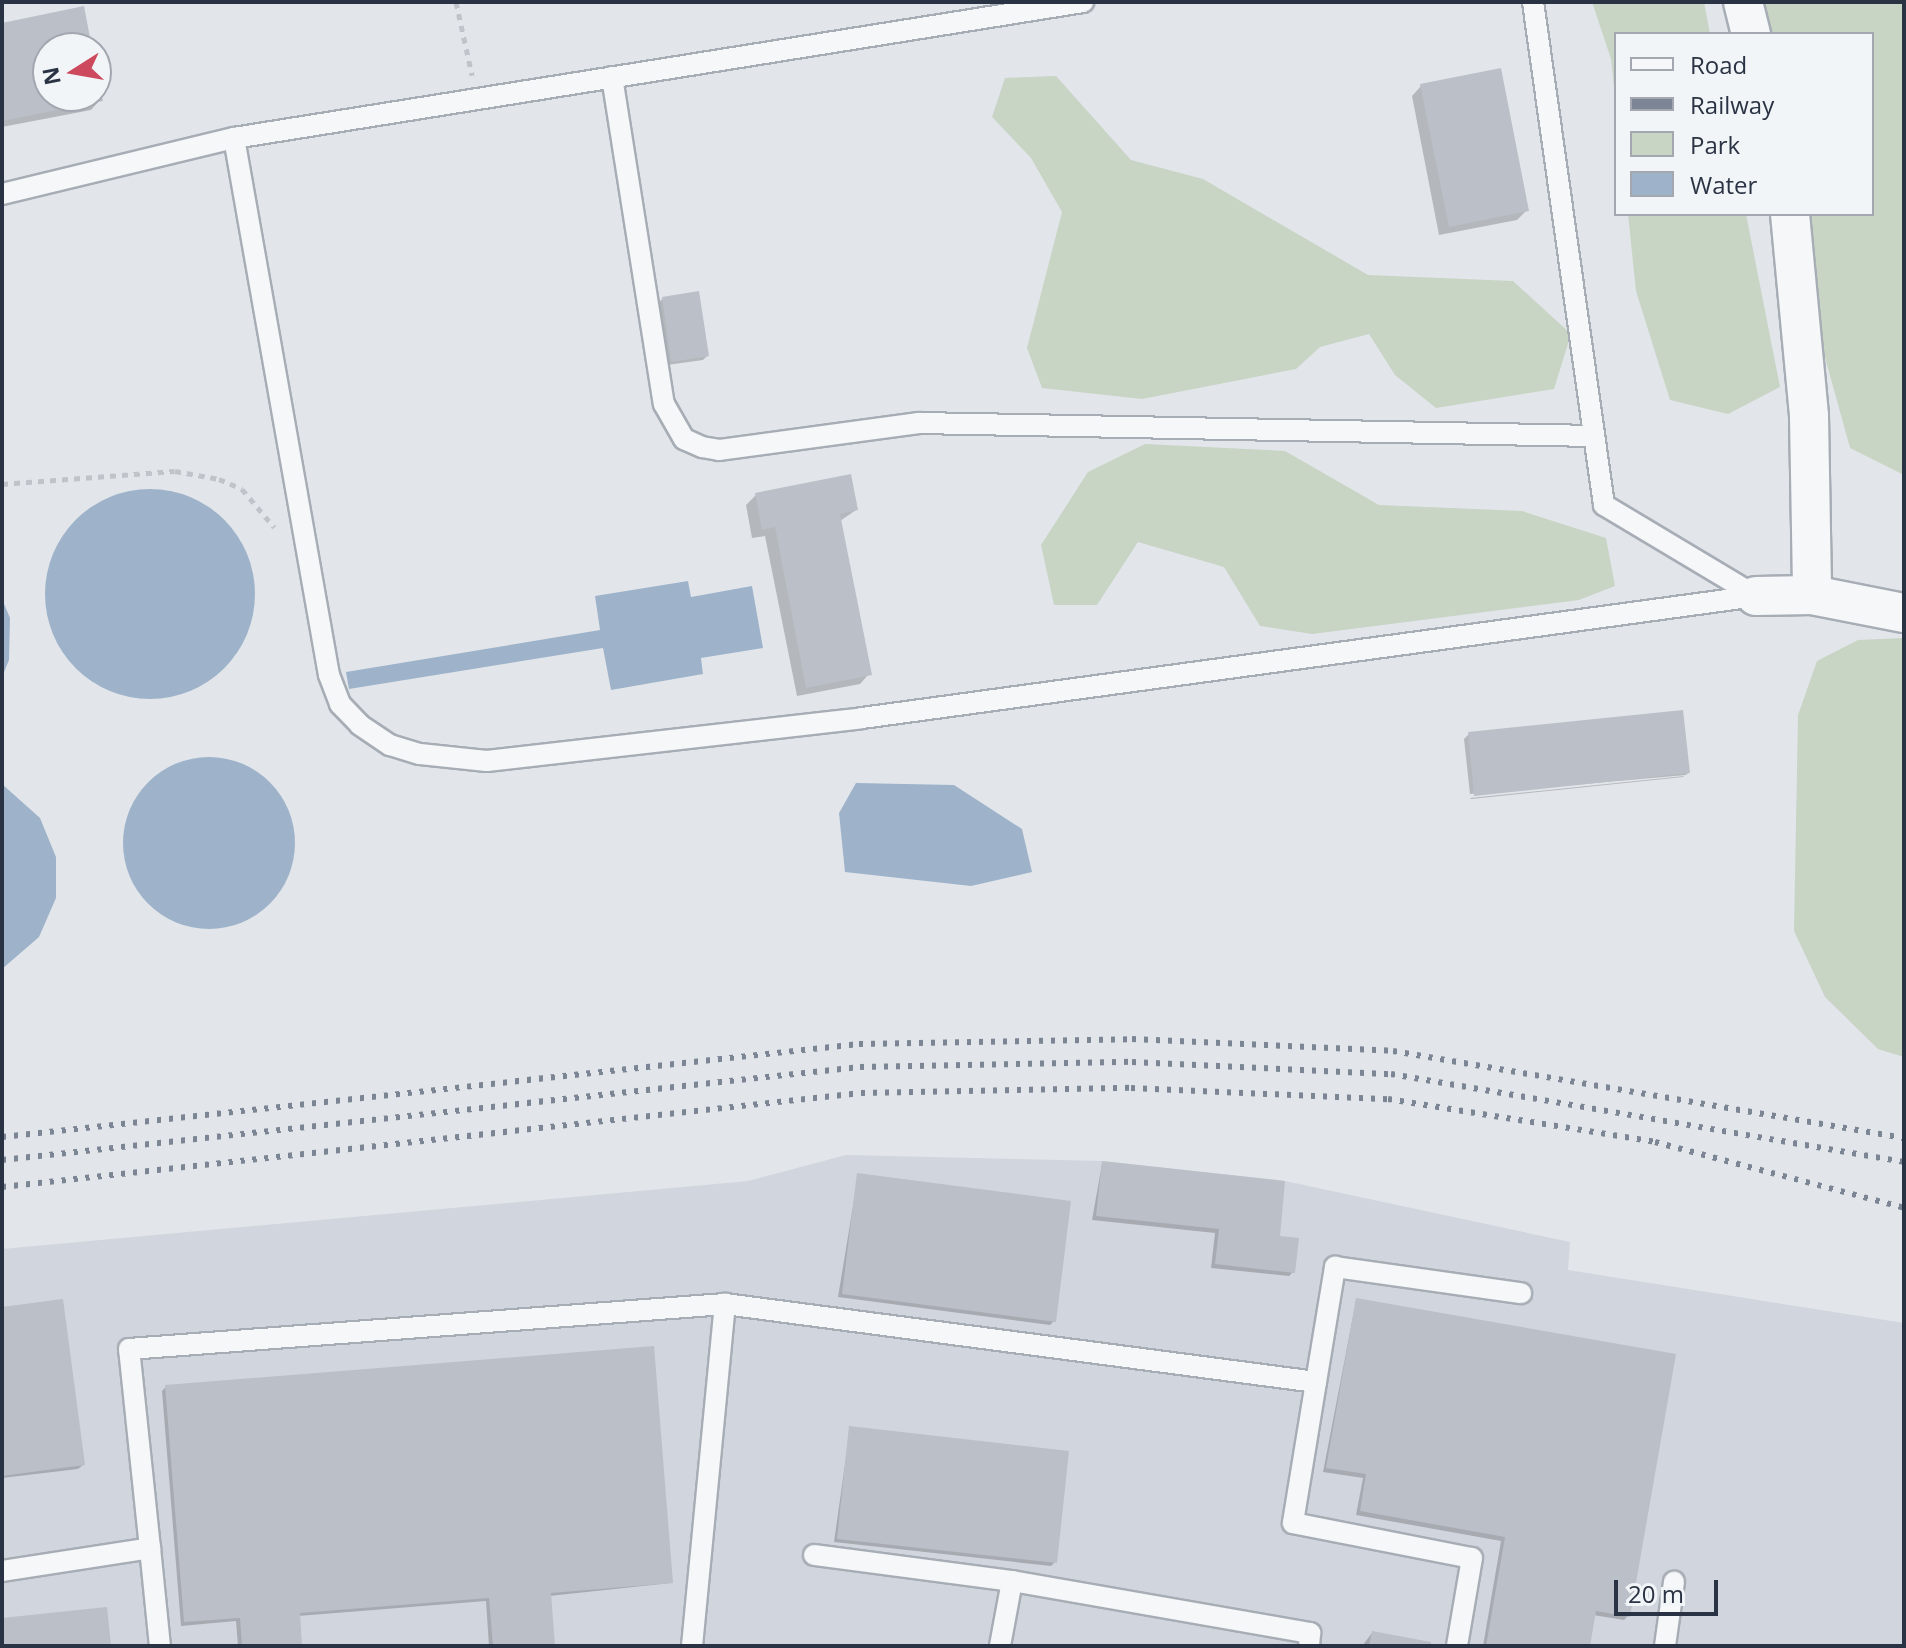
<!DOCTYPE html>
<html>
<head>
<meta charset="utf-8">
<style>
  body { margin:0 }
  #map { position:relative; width:1906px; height:1648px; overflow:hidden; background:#e2e6eb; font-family:"Open Sans",sans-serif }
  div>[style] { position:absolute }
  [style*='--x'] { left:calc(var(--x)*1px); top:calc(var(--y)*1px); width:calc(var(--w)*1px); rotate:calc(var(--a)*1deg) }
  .built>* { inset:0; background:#d1d5dd }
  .green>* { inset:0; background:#c8d4c4 }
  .water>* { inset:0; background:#9eb3ca }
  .round { border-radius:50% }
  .shadow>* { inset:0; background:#0003 }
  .building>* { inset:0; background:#babfc8 }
  .path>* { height:5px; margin-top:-2.5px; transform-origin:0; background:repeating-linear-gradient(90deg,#c0c4ca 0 6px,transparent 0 12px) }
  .roads { filter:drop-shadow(2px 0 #a7adb5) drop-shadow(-2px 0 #a7adb5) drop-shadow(0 2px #a7adb5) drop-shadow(0 -2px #a7adb5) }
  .lane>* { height:20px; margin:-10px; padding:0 10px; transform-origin:10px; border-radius:10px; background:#f5f7f9 }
  .street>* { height:38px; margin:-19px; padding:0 19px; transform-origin:19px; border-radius:19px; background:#f5f7f9 }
  .rail>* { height:6px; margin-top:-3px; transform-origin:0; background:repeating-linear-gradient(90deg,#7c8594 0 4px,transparent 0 12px) }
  span { translate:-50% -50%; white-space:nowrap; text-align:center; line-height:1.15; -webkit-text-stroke:6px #f2f5f8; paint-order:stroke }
  .frame { position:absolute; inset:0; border:4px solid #2a3343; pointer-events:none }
  .legend { position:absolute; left:1614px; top:32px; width:260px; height:184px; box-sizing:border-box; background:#f2f5f8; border:2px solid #a2a7b0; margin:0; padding:10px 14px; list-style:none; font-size:24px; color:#2a3343 }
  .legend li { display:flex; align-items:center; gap:16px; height:40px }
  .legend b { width:40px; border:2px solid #a2a7b0 }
  .north { position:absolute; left:32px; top:32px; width:80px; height:80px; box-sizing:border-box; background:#f2f5f8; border:2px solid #a2a7b0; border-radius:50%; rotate:259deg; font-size:22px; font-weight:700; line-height:32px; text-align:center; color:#2a3343 }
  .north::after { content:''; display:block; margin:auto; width:28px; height:36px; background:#cd4a5e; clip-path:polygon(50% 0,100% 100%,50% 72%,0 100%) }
  .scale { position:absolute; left:1614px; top:1580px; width:104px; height:36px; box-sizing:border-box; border:4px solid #2a3343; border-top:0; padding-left:10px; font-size:24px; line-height:28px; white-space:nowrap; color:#2a3343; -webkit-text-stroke:6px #f2f5f8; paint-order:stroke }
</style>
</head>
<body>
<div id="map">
  <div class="built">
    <div style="clip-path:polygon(846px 1155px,1102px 1161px,1285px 1181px,1570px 1242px,1568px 1270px,1904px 1323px,1904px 1646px,2px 1646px,2px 1249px,748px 1181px)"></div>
  </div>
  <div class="green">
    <div style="clip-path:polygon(1592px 2px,1704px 2px,1710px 34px,1616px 34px,1616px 107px,1611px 59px)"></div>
    <div style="clip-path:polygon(1758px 2px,1904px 2px,1904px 475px,1850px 448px,1823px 350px,1806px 214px,1872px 214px,1872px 34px,1759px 34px)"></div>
    <div style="clip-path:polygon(1056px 76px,1131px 160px,1203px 179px,1368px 275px,1513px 281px,1571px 334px,1554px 389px,1436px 408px,1395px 375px,1369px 334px,1320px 347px,1296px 369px,1142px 399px,1042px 388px,1027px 348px,1062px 212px,1031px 158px,992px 117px,1005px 78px)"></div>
    <div style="clip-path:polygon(1628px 214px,1746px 214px,1780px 387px,1728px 414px,1670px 400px,1636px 291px)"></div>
    <div style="clip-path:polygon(1145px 444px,1285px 451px,1379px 505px,1522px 511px,1606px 538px,1615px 586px,1579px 600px,1312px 634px,1260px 626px,1224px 567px,1138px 542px,1097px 605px,1054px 605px,1041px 545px,1088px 472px)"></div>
    <div style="clip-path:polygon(1904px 638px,1904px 1057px,1878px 1049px,1825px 997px,1794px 931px,1798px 715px,1817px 661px,1858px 640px)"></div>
  </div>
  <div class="water">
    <div class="round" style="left:45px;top:489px;width:210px;height:210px"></div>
    <div style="clip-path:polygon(688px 581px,691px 597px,752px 586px,763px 648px,701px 658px,703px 674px,611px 690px,603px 648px,349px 689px,346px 672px,600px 630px,595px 596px)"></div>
    <div style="clip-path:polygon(2px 599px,10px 618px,9px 660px,2px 677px)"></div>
    <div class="round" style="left:123px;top:757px;width:172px;height:172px"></div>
    <div style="clip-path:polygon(856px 783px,954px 785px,1022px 829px,1032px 872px,971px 886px,845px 872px,839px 813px)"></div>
    <div style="clip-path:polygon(2px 784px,40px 818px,56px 857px,56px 898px,39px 937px,2px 969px)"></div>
  </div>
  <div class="shadow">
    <div style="clip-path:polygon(2px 25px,90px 48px,48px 48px,48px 96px,96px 96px,96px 78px,100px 100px,91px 110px,2px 127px)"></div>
    <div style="clip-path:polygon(1421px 86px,1527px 210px,1517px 220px,1439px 235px,1412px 96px)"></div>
    <div style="clip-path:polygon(662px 299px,707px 356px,703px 360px,667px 365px,658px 304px)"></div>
    <div style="clip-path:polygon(756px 495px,856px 510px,840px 521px,869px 674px,860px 684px,797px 696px,765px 536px,752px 538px,746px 505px)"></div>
    <div style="clip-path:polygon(1681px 713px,1688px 773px,1686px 775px,1470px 794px,1464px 739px,1469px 734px)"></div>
    <div style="clip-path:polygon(1684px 776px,1683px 777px,1471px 799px,1470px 798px)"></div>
    <div style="clip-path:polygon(1102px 1164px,1277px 1238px,1293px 1272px,1289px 1276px,1211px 1268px,1215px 1233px,1092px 1220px)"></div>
    <div style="clip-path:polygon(858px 1176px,1054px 1321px,1050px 1325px,838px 1297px)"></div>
    <div style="clip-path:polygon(1356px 1301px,1628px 1616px,1624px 1620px,1593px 1615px,1588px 1646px,1483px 1646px,1501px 1541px,1356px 1515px,1363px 1478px,1323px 1472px)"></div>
    <div style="clip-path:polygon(2px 1309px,83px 1465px,78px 1469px,2px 1478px)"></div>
    <div style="clip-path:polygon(166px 1387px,671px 1583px,549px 1596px,553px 1646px,489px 1646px,486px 1601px,298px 1616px,300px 1646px,238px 1646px,236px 1621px,181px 1626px,162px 1391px)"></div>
    <div style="clip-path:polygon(850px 1429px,1055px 1562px,1051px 1566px,834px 1542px)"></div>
    <div style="clip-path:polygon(1372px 1633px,1429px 1646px,1362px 1646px)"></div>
  </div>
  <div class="building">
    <div style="clip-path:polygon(84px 6px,92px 48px,48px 48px,48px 96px,96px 96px,97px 75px,103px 101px,2px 121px,2px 23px)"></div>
    <div style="clip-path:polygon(1501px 68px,1529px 211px,1449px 227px,1420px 84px)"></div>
    <div style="clip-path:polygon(699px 291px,709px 356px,671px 362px,662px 297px)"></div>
    <div style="clip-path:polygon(851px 474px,858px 510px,840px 514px,872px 675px,806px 688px,775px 527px,762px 530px,755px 493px)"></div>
    <div style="clip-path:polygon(1683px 710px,1690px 773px,1474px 796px,1468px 732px)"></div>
    <div style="clip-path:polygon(1102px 1161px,1285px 1181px,1280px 1236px,1299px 1238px,1295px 1273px,1215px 1264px,1219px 1229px,1096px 1216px)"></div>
    <div style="clip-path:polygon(857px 1173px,1071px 1201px,1056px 1322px,842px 1294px)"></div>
    <div style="clip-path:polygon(1356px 1298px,1676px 1354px,1630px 1617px,1596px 1611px,1590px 1646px,1486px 1646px,1505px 1537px,1360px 1511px,1366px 1474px,1326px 1468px)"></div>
    <div style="clip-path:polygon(63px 1299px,85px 1465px,2px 1476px,2px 1307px)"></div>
    <div style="clip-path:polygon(654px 1346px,673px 1583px,551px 1593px,555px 1646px,493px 1646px,489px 1598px,300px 1613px,302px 1646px,242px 1646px,240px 1618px,184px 1622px,165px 1385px)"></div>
    <div style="clip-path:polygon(849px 1426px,1069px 1451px,1057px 1563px,837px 1539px)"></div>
    <div style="clip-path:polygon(107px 1607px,111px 1646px,2px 1646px,2px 1618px)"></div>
    <div style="clip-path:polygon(1372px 1631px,1431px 1642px,1431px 1646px,1369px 1646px)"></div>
  </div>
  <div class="path">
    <div style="--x:456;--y:2;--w:75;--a:77.6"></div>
    <div style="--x:2;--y:484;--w:173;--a:-4.3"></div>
    <div style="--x:175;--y:471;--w:45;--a:10.3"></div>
    <div style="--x:219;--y:479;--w:25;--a:23"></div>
    <div style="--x:242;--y:489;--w:50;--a:49.9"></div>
  </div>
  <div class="roads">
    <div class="lane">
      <div style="--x:1533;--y:2;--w:508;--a:81.97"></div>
      <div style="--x:1604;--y:505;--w:177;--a:30.9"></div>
      <div style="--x:612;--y:77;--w:331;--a:81"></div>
      <div style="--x:664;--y:404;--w:40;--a:60.3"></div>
      <div style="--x:684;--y:439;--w:20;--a:24"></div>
      <div style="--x:702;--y:447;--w:17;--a:10"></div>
      <div style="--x:719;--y:450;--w:201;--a:-7.7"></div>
      <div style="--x:918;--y:423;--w:676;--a:1.1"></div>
      <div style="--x:234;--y:138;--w:545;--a:79.97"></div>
      <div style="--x:329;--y:675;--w:31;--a:69"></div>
      <div style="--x:340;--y:704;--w:29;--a:46"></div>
      <div style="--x:360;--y:725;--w:36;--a:34"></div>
      <div style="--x:390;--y:745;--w:31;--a:17"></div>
      <div style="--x:420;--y:754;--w:67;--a:6"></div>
      <div style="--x:487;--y:761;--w:377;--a:-6.5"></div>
      <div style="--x:862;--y:718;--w:902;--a:-7.77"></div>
      <div style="--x:2;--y:194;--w:239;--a:-13.6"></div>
      <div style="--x:234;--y:138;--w:860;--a:-9.1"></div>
      <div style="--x:1316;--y:1382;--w:117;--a:-80.6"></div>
      <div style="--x:1335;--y:1267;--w:188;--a:8"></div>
      <div style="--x:150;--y:1548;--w:99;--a:84.2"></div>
      <div style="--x:814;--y:1555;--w:200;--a:7.5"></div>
      <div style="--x:1012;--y:1581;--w:66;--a:100.5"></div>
      <div style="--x:2;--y:1571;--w:150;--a:-8.8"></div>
      <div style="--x:150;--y:1548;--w:200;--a:-96"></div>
      <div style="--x:129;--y:1349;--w:598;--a:-4.32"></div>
      <div style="--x:1012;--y:1581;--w:303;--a:9.9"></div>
      <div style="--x:1310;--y:1633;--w:13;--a:94"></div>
      <div style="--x:692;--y:1646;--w:344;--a:-84.5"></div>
      <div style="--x:725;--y:1304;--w:596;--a:7.52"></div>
      <div style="--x:1316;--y:1382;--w:143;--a:99.3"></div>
      <div style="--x:1293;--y:1523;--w:182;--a:11.1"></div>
      <div style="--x:1472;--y:1558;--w:89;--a:99.7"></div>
      <div style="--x:1665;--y:1646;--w:65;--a:-82"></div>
    </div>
    <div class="street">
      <div style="--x:1743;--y:2;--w:33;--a:76"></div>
      <div style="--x:1790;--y:214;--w:203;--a:84.6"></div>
      <div style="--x:1809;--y:416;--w:179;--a:89"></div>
      <div style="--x:1756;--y:596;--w:56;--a:-1"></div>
      <div style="--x:1812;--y:595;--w:94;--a:11.1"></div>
    </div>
  </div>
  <div class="rail">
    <div style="--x:2;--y:1137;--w:862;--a:-6.19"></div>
    <div style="--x:859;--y:1044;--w:273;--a:-1"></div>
    <div style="--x:1132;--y:1039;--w:261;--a:2.6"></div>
    <div style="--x:1393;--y:1051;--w:518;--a:9.66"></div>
    <div style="--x:2;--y:1160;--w:863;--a:-6.19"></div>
    <div style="--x:860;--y:1067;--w:272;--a:-1.1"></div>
    <div style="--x:1132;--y:1062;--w:259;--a:2.7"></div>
    <div style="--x:1391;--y:1074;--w:520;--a:9.73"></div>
    <div style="--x:2;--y:1187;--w:864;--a:-6.25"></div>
    <div style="--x:861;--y:1093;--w:270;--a:-1.1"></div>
    <div style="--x:1131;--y:1088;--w:257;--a:2.5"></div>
    <div style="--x:1388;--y:1099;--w:270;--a:9.1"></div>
    <div style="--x:1655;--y:1142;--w:258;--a:14.8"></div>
  </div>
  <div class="frame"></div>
  <ul class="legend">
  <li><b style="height:10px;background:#f5f7f9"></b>Road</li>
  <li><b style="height:10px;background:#7c8594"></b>Railway</li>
  <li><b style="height:22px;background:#c8d4c4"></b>Park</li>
  <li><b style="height:22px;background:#9eb3ca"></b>Water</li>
  </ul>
  <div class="north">N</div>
  <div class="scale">20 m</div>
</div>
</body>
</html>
